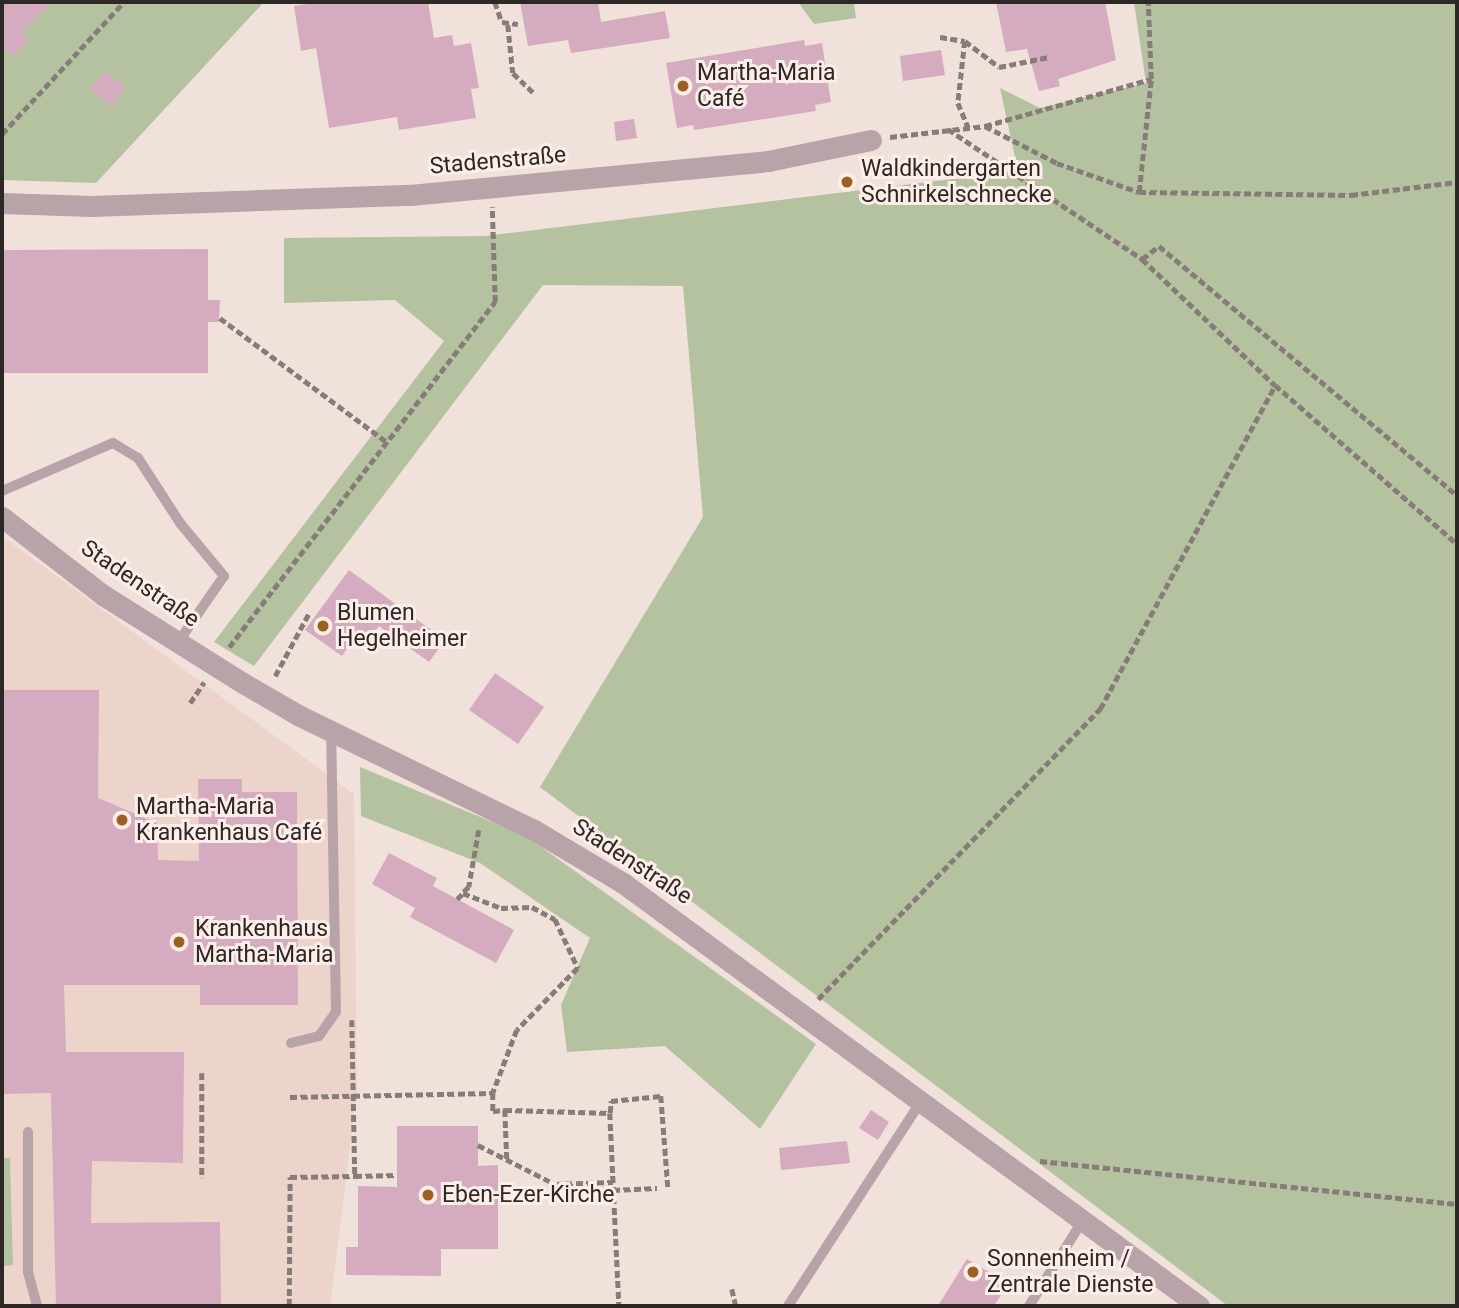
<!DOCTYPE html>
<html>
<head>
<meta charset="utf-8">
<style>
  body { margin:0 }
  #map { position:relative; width:1459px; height:1308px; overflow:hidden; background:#f1e1db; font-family:Roboto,sans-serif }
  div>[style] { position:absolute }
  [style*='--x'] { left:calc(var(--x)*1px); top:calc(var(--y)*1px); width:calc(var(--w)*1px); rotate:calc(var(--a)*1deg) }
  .built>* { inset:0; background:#ecd4cb }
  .green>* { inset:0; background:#b4c2a0 }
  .building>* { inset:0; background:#d4abbf }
  .path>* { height:4.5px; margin-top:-2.25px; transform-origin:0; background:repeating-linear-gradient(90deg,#877c78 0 7px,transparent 0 10.5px) }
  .service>* { height:10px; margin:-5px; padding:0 5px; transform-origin:5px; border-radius:5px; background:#b7a3a8 }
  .minor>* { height:21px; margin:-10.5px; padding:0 10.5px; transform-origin:10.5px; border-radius:10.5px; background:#b7a3a8 }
  .dots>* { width:19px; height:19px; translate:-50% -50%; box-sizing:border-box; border:4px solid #feeee9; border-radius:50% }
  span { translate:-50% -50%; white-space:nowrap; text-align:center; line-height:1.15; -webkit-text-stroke:6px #feeee9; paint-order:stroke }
  .poi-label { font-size:23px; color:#2d2725 }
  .left { translate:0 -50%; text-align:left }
  .street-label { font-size:23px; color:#2d2725 }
  .frame { position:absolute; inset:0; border:4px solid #2d2725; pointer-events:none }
</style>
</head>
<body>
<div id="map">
  <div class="built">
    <div style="clip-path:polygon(2px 536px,354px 794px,357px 1091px,330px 1306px,2px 1306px,2px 1266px,13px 1264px,10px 1158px,2px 1158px)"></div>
  </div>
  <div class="green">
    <div style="clip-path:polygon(2px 2px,264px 2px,96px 183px,2px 180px)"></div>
    <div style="clip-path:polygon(798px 2px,854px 2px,856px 18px,814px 24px)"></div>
    <div style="clip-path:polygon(1134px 2px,1457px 2px,1457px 1306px,1228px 1306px,540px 787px,703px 517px,683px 286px,543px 285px,254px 666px,214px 642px,444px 341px,395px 300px,284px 303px,284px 238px,485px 236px,1018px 171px,1000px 88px,1040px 108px,1146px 83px)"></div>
    <div style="clip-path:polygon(360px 767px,526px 836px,816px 1044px,760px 1129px,665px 1046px,567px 1052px,561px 1005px,590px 938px,480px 863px,361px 816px)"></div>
    <div style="clip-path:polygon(2px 1158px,10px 1158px,13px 1265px,2px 1266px)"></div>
  </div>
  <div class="building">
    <div style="clip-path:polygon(2px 2px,53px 2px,22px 32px,29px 39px,13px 56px,5px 48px,2px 51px)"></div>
    <div style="clip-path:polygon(321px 2px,428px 2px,434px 38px,452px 35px,454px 46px,471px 43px,479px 88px,471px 89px,476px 118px,399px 130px,397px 117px,329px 128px,316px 48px,301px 51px,294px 6px)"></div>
    <div style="clip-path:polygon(520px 2px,598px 2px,601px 22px,665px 11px,670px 38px,571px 53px,568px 40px,528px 46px)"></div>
    <div style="clip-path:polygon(996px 2px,1105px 2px,1116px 60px,1058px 79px,1060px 86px,1039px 91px,1027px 49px,1006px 52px)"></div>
    <div style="clip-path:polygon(804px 40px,805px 46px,822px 43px,831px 102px,815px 105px,816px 111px,694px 130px,693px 125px,677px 128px,666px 63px)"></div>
    <div style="clip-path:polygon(941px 50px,945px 75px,903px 81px,900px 56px)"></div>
    <div style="clip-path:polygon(104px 71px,126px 87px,112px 106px,90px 89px)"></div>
    <div style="clip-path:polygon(634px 119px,637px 138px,616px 141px,614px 122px)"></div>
    <div style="clip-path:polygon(208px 249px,208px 300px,220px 300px,219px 322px,208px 322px,208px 373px,2px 373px,2px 250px)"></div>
    <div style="clip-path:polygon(349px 570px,445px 640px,429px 662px,379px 626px,371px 637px,361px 630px,342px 656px,305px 630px)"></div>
    <div style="clip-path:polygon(495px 673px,544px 707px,518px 744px,469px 710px)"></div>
    <div style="clip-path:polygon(2px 690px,99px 690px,98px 798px,157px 823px,158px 860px,199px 861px,198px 779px,242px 779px,242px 792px,297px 792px,298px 1005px,200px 1005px,200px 985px,64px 985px,66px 1052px,184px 1052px,183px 1163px,92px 1161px,91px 1223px,220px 1222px,221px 1305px,56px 1306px,51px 1093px,2px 1094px)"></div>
    <div style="clip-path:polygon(389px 853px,437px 878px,433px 886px,514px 930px,496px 963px,410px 917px,415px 908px,372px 884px)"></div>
    <div style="clip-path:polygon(871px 1110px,889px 1122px,878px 1140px,859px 1128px)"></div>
    <div style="clip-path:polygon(397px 1126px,478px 1126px,478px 1166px,498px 1165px,498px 1249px,441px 1249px,441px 1276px,346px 1275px,346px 1247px,358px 1247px,358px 1186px,397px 1187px)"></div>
    <div style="clip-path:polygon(847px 1141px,850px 1163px,781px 1170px,779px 1148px)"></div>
    <div style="clip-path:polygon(967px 1259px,1008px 1284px,994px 1306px,938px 1306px)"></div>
  </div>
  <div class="path">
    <div style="--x:495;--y:2;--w:21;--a:71"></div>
    <div style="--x:502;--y:22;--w:16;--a:7"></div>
    <div style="--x:508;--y:25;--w:48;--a:84.1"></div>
    <div style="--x:513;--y:73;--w:29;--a:44"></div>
    <div style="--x:940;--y:37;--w:25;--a:9"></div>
    <div style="--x:965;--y:41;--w:43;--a:37.4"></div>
    <div style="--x:999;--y:67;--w:51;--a:-11.3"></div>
    <div style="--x:965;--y:41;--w:62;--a:96.4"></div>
    <div style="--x:958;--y:103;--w:26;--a:67"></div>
    <div style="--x:985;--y:126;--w:81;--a:27.2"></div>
    <div style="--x:1057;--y:163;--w:87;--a:19.5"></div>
    <div style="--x:1139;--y:192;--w:212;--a:0.8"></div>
    <div style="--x:1351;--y:195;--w:107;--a:-7"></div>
    <div style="--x:948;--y:129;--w:234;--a:33.8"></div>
    <div style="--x:1142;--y:259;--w:183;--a:43.5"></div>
    <div style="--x:1275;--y:385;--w:242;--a:41.1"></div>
    <div style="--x:2;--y:134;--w:180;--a:-47.3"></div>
    <div style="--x:890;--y:137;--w:96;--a:-6.6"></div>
    <div style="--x:985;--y:126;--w:173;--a:-15.8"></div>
    <div style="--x:1139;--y:192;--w:114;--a:-83.9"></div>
    <div style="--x:1151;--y:79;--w:77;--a:-92.2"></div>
    <div style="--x:1142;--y:259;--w:21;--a:-37"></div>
    <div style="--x:1159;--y:246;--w:388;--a:39.9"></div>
    <div style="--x:220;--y:318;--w:208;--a:36.6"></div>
    <div style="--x:229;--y:647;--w:436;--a:-52.4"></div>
    <div style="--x:495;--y:302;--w:95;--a:-91.8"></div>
    <div style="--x:275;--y:676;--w:72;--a:-61.6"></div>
    <div style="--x:190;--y:703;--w:25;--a:-56"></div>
    <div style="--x:479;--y:830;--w:58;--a:100"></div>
    <div style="--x:469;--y:887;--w:8;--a:135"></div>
    <div style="--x:463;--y:893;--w:41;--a:21.5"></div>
    <div style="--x:501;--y:908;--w:31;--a:-2"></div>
    <div style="--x:532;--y:907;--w:26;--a:28"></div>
    <div style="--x:555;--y:919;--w:54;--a:64.9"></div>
    <div style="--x:578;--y:968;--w:87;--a:134.5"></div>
    <div style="--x:517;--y:1030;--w:67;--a:110.9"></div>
    <div style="--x:457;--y:899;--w:8;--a:-45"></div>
    <div style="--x:818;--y:999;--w:405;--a:-45.8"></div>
    <div style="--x:1100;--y:709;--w:368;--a:-61.6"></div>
    <div style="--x:352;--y:1020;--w:156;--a:88.9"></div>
    <div style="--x:355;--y:1176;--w:42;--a:-1.4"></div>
    <div style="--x:202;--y:1073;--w:105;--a:90"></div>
    <div style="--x:290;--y:1097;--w:203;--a:-1.1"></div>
    <div style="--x:493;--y:1093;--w:18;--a:90"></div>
    <div style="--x:493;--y:1111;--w:12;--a:-5"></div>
    <div style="--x:505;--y:1110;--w:50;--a:87.7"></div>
    <div style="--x:505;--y:1110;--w:105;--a:1.6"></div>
    <div style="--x:610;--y:1113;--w:12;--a:-85"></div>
    <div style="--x:611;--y:1101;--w:50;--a:-5.7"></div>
    <div style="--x:661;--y:1096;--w:91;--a:85.6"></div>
    <div style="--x:610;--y:1113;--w:193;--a:87.3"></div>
    <div style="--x:478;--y:1145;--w:86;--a:26.9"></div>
    <div style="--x:555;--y:1184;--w:58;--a:-2"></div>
    <div style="--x:1040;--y:1161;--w:419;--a:5.9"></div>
    <div style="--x:613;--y:1190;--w:44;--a:-2.6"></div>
    <div style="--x:732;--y:1289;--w:17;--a:77"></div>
    <div style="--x:289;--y:1306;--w:129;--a:-89.6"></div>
    <div style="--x:290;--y:1177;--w:65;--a:-0.9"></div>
  </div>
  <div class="service">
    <div style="--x:2;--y:491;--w:121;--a:-23.4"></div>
    <div style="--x:113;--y:443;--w:29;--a:31"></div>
    <div style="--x:138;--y:458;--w:77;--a:57.1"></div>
    <div style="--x:180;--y:523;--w:69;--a:50.3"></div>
    <div style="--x:224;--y:576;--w:79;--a:124.7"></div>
    <div style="--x:291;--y:1043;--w:29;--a:-14"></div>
    <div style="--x:319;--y:1036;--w:29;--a:-55"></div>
    <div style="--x:336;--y:1012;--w:282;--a:-91"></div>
    <div style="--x:28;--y:1132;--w:140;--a:90"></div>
    <div style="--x:28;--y:1272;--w:35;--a:75"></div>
    <div style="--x:788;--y:1306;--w:246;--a:-57"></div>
    <div style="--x:1029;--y:1306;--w:102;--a:-57.9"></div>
  </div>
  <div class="minor">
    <div style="--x:2;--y:203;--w:89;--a:1.9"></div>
    <div style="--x:91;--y:206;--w:319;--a:-2"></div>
    <div style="--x:410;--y:195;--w:360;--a:-5.4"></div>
    <div style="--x:768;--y:161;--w:105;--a:-11.5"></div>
    <div style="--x:2;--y:517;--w:128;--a:37.7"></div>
    <div style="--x:103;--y:595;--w:165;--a:32.2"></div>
    <div style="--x:243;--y:683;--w:64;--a:30.2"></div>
    <div style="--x:298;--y:715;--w:263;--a:26"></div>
    <div style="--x:534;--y:830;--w:104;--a:30.8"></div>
    <div style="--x:623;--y:883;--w:715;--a:36.29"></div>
  </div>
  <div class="dots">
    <div style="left:683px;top:86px;background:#9c6022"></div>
    <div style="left:847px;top:182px;background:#9c6022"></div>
    <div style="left:323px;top:626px;background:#9c6022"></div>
    <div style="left:122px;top:820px;background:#9c6022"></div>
    <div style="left:179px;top:942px;background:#9c6022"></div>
    <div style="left:428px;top:1195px;background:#9c6022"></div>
    <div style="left:973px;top:1272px;background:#9c6022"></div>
  </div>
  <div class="poi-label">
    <span class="left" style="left:697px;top:86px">Martha-Maria<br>Café</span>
    <span class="left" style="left:861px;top:182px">Waldkindergarten<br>Schnirkelschnecke</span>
    <span class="left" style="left:337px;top:626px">Blumen<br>Hegelheimer</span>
    <span class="left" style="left:136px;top:820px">Martha-Maria<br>Krankenhaus Café</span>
    <span class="left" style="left:195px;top:942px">Krankenhaus<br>Martha-Maria</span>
    <span class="left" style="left:442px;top:1195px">Eben-Ezer-Kirche</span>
    <span class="left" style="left:987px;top:1272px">Sonnenheim /<br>Zentrale Dienste</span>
  </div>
  <div class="street-label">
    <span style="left:498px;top:161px;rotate:-5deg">Stadenstraße</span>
    <span style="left:140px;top:584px;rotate:34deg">Stadenstraße</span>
    <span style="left:632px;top:862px;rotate:33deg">Stadenstraße</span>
  </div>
  <div class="frame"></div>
</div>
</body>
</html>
